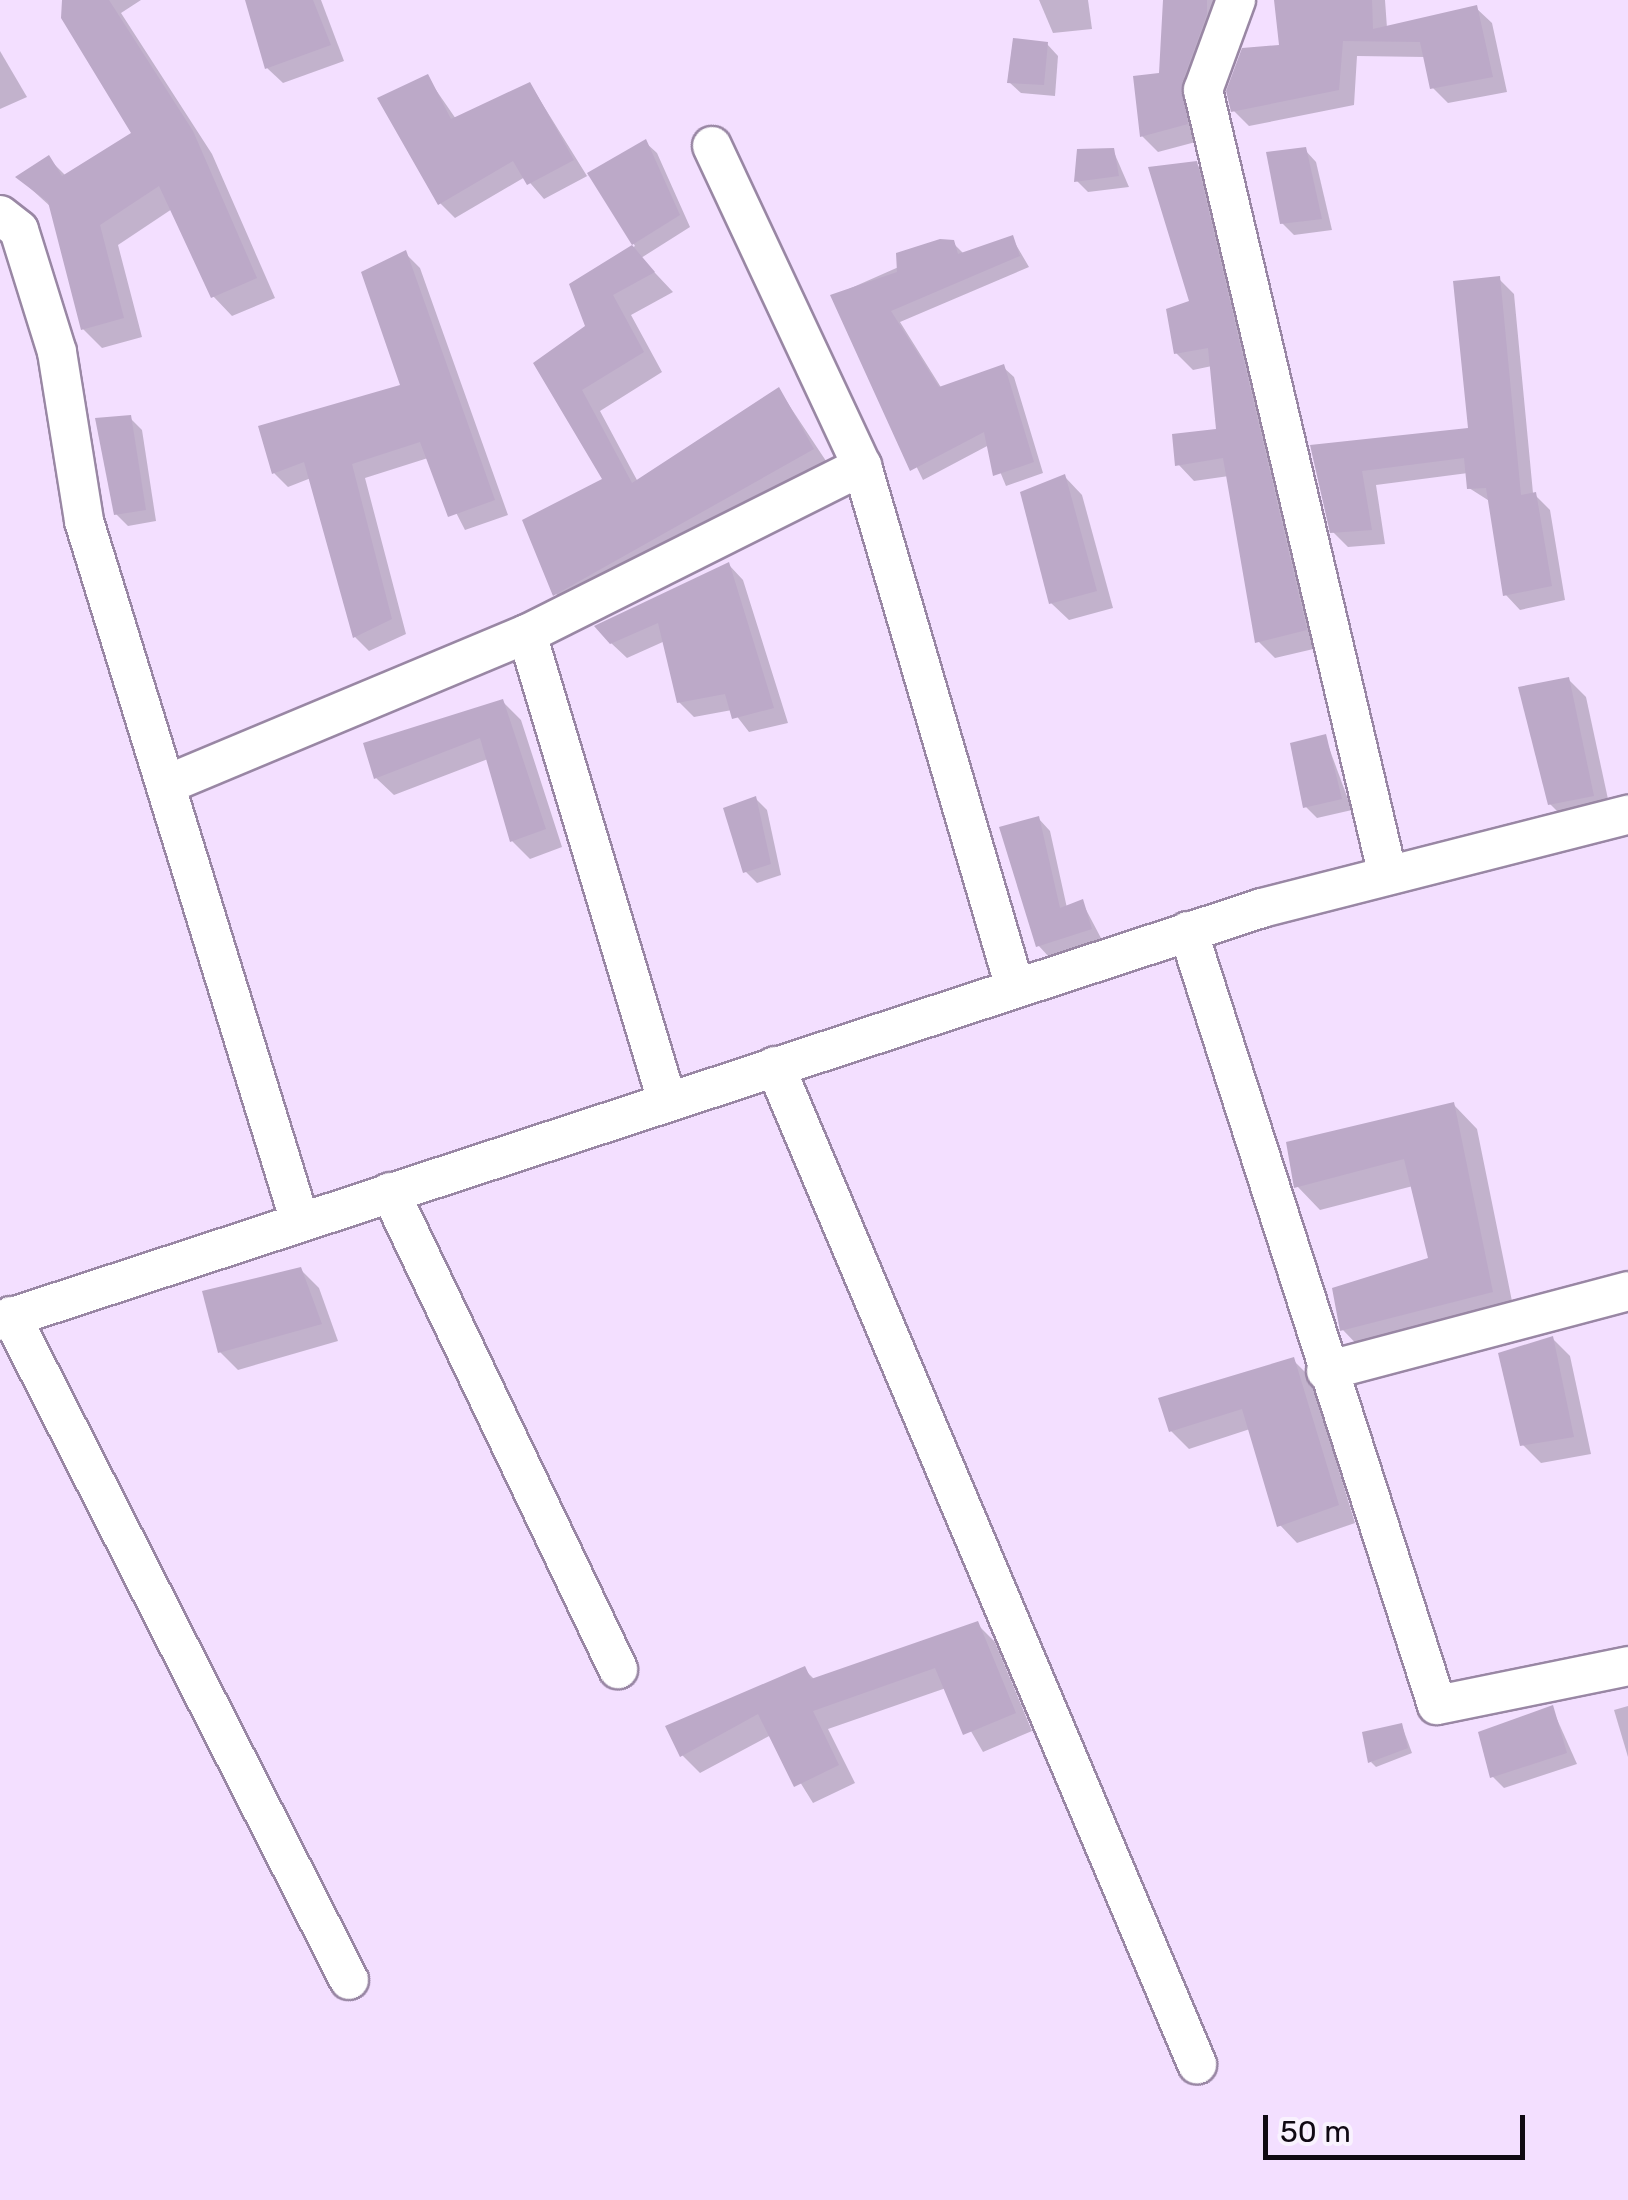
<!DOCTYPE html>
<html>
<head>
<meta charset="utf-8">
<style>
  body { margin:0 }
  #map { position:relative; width:1628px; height:2200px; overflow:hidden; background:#f3dfff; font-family:Rubik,sans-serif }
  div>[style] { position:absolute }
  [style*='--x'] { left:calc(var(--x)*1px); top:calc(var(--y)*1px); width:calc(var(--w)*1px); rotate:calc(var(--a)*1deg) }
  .shadow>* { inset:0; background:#0003 }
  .building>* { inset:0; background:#bca9c8 }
  .roads { filter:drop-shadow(2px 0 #9987a4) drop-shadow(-2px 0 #9987a4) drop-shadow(0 2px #9987a4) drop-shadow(0 -2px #9987a4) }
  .street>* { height:38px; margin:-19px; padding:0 19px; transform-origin:19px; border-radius:19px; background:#fff }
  span { translate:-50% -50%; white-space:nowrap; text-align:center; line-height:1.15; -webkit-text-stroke:8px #f9f2fe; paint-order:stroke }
  .scale { position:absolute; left:1263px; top:2115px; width:262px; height:45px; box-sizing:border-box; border:5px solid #100913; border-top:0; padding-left:12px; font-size:30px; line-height:35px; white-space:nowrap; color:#100913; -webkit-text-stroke:8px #f9f2fe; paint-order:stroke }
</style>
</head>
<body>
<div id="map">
  <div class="shadow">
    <div style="clip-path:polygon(65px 0,141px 0,121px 13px,212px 154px,275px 298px,232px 316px,213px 296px,172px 209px,118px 245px,142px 337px,102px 348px,83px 329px,51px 207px,19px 178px,49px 159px,66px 176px,135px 133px)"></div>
    <div style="clip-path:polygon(247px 0,321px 0,344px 61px,283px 83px,267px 68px)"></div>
    <div style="clip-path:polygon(1039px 0,1088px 0,1092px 29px,1053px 33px)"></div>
    <div style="clip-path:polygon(1166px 0,1223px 0,1203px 140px,1158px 152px,1142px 136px,1161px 75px)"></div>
    <div style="clip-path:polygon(1276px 0,1385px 0,1387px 28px,1476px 8px,1492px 23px,1507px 92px,1448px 103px,1433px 88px,1425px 57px,1357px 56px,1354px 105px,1249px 126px,1234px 111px,1282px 48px)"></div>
    <div style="clip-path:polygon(1047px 44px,1058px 56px,1055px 96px,1021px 93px,1009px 82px)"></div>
    <div style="clip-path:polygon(0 51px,27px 97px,0 109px)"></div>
    <div style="clip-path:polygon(427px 77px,456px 119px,530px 84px,587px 176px,645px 142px,657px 153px,690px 227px,641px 258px,673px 292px,631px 315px,662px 372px,600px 411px,638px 482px,779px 390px,832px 470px,575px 614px,556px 594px,606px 480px,536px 364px,588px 327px,572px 285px,635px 246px,591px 174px,544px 199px,525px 177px,455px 218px,440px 203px)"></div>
    <div style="clip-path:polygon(1113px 150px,1129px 187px,1088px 192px,1077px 181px)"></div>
    <div style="clip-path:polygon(1305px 150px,1316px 162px,1332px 230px,1294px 235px,1282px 223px)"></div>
    <div style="clip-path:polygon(1196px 164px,1213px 181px,1322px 647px,1275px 658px,1258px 641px,1229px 476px,1194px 481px,1178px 464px,1219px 432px,1212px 366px,1193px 370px,1176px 353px,1192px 302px)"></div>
    <div style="clip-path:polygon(1012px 238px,1029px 267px,900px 322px,942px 389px,1003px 367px,1014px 377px,1043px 473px,1006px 486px,989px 445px,923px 480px,833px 296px,953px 243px,964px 254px)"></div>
    <div style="clip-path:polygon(406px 254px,420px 268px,508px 515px,465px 530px,428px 458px,365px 478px,406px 634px,369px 651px,355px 637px,311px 478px,288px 487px,274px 473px,403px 386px)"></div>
    <div style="clip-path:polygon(1499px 279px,1514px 294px,1533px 493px,1550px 510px,1565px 600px,1520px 610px,1506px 595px,1491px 502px,1469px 488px,1468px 473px,1376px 485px,1385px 544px,1348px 547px,1333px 532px,1313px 448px,1470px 431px)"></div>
    <div style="clip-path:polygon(130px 418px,142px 430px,156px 521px,128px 526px,116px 514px)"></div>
    <div style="clip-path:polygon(1065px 477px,1082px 495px,1113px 608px,1069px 620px,1051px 603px)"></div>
    <div style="clip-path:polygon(729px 565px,743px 580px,788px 723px,749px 732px,732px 710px,694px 717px,679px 702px,665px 641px,627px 658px,611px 643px)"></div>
    <div style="clip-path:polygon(1568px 679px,1586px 697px,1611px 813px,1568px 822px,1550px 804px)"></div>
    <div style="clip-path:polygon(503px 702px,521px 720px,562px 847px,530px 859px,512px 841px,488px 759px,394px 795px,376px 778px)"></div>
    <div style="clip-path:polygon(1325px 737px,1352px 810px,1317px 818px,1305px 806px)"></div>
    <div style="clip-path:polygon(756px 799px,767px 810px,781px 875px,757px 883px,745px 871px)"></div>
    <div style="clip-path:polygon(1039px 819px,1050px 831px,1067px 908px,1082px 902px,1102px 940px,1049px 957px,1038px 945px)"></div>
    <div style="clip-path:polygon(1454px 1105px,1477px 1129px,1515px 1316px,1366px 1354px,1343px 1330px,1431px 1259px,1413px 1186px,1320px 1210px,1297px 1186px)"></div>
    <div style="clip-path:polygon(301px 1270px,319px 1288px,338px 1341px,238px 1370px,220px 1352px)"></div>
    <div style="clip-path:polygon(1552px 1338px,1570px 1356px,1591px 1454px,1541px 1463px,1523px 1445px)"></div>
    <div style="clip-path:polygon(1293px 1360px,1311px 1378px,1355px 1523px,1297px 1543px,1280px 1525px,1250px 1429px,1189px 1449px,1171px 1431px)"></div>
    <div style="clip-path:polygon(977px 1624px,995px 1642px,1032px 1731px,983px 1752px,946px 1688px,828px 1729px,855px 1783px,813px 1803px,771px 1735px,700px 1773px,682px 1755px,804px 1669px,815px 1680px)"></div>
    <div style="clip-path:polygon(1628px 1706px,1628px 1757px,1614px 1710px)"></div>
    <div style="clip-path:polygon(1552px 1708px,1577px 1764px,1504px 1788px,1492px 1776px)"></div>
    <div style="clip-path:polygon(1402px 1726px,1412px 1753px,1376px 1767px,1371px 1762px)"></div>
  </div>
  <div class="building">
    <div style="clip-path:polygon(62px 0,109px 0,193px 131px,257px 278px,211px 298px,159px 186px,100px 225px,124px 318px,81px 330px,48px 202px,15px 177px,49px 155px,62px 176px,131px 133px,61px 18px)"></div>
    <div style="clip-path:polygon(245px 0,313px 0,331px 45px,265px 69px)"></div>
    <div style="clip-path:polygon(1163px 0,1207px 0,1207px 14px,1182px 83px,1188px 124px,1140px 137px,1133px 76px,1159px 73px)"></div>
    <div style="clip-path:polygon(1274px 0,1372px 0,1373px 29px,1477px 5px,1493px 77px,1430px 89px,1420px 42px,1343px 41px,1339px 90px,1231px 112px,1226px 91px,1242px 48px,1279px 45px)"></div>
    <div style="clip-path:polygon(1013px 38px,1048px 42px,1044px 85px,1007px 83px)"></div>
    <div style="clip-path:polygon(428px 74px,451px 119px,530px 82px,574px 160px,527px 185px,513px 161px,438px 205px,377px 98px)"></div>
    <div style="clip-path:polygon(646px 139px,680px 215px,632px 245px,587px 173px)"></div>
    <div style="clip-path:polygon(1306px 147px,1322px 219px,1280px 224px,1266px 152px)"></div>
    <div style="clip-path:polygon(1114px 148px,1119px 176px,1074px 182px,1077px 149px)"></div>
    <div style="clip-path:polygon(1197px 161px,1307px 630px,1255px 643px,1223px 458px,1175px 466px,1172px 434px,1216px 429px,1208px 348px,1174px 354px,1166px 309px,1189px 301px,1148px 167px)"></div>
    <div style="clip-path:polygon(1013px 235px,1020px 256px,891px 311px,939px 387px,1004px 364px,1034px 462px,993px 476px,984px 432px,910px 471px,830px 295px,897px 272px,896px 253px,940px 239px,954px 240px,958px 254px)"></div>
    <div style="clip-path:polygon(632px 245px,655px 272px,613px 295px,644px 352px,582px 390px,632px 483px,779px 387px,814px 449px,553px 596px,522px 520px,602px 479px,533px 363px,585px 326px,569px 284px)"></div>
    <div style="clip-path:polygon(406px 250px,495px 500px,448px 517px,420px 442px,352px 464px,392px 619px,353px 638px,304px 462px,272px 474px,258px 426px,400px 385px,361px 272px)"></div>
    <div style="clip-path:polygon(1500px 276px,1521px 495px,1536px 492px,1552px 586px,1503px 596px,1486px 488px,1467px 489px,1464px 458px,1362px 471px,1372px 530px,1330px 533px,1310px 445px,1468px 428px,1453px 281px)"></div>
    <div style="clip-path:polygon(131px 415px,146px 510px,114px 515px,95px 418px)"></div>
    <div style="clip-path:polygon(1065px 474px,1097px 591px,1049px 604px,1020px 492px)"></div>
    <div style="clip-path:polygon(729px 562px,774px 708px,732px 719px,725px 694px,677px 703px,658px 623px,610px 644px,594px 626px)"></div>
    <div style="clip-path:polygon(1569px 677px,1594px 796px,1548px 805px,1518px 687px)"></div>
    <div style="clip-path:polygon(503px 699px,546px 829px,510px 842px,480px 738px,374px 779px,363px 743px)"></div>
    <div style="clip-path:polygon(1326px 734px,1342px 799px,1303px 808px,1290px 743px)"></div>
    <div style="clip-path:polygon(756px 796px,771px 864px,743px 873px,723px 808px)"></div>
    <div style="clip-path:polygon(1039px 816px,1060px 908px,1083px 899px,1092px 929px,1036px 947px,999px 827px)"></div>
    <div style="clip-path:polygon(1454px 1102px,1493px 1292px,1340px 1331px,1332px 1288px,1428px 1258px,1404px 1159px,1294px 1188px,1286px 1142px)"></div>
    <div style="clip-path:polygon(301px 1267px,322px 1324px,218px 1353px,202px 1291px)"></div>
    <div style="clip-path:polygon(1553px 1336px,1574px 1437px,1520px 1446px,1498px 1353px)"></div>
    <div style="clip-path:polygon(1294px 1357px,1339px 1505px,1277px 1527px,1242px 1409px,1169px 1432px,1158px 1398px)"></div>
    <div style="clip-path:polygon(978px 1621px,1016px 1713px,963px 1735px,935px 1668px,813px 1711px,839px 1765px,794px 1787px,758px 1714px,680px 1757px,665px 1726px,805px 1666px,811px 1679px)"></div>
    <div style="clip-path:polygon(1553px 1705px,1567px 1753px,1490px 1778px,1478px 1732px)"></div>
    <div style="clip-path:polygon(1402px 1723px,1408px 1748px,1368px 1763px,1362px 1732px)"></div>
  </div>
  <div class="roads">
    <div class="street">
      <div style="--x:1236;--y:0;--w:96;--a:110.1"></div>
      <div style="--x:1203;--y:90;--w:807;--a:76.76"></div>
      <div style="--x:712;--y:146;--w:353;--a:64.9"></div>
      <div style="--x:862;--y:466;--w:544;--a:73.66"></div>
      <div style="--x:0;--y:215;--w:24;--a:38"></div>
      <div style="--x:19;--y:230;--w:128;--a:72.7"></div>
      <div style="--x:57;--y:352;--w:171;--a:80.9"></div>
      <div style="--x:84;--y:521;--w:734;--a:72.87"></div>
      <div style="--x:527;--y:634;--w:488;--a:73.3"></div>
      <div style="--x:168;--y:784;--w:389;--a:-22.7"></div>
      <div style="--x:527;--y:634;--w:375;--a:-26.6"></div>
      <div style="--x:1188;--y:931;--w:813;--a:72.17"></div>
      <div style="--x:1437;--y:1705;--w:195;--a:-11.5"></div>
      <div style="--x:775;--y:1066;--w:1084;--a:67.08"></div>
      <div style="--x:390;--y:1192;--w:529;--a:64.45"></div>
      <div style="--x:11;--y:1316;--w:745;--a:63.02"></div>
      <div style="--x:0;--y:1321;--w:1328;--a:-18.12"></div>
      <div style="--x:1262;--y:908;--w:378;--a:-14.3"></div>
      <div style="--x:1326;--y:1371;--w:312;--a:-14.8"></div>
    </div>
  </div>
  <div class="scale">50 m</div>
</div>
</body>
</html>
